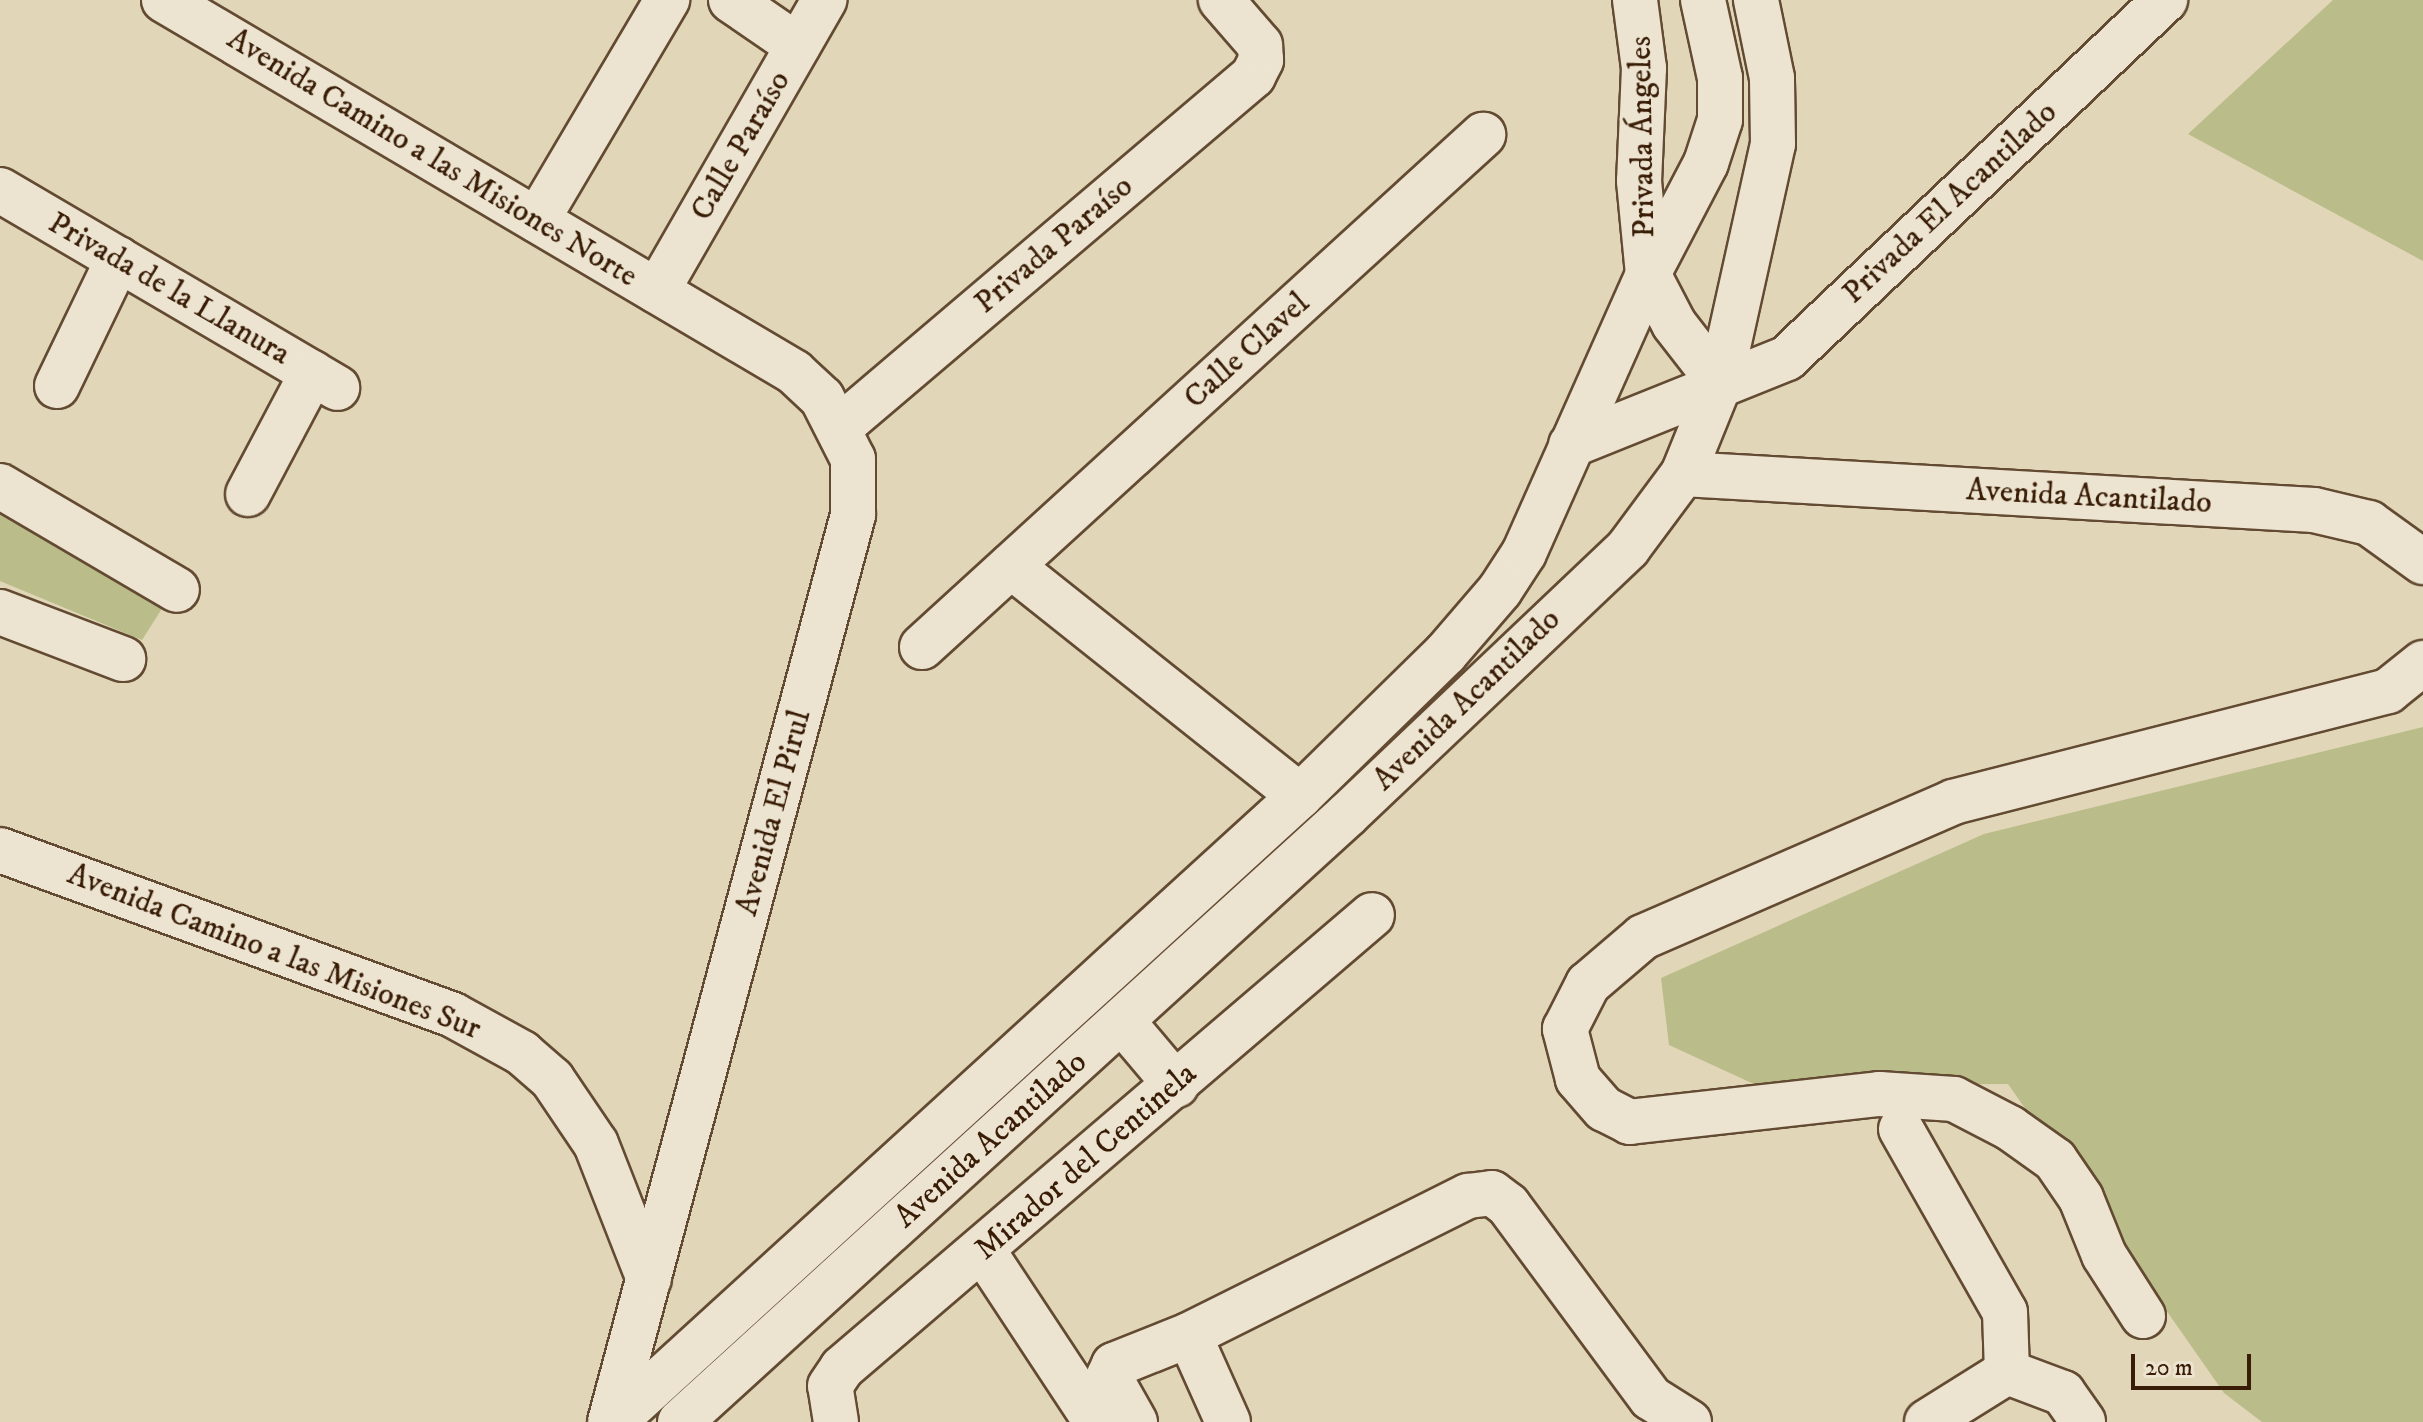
<!DOCTYPE html>
<html>
<head>
<meta charset="utf-8">
<style>
  body { margin:0 }
  #map { position:relative; width:2423px; height:1422px; overflow:hidden; background:#e1d6b7; font-family:"IM FELL DW Pica",serif }
  div>[style] { position:absolute }
  [style*='--x'] { left:calc(var(--x)*1px); top:calc(var(--y)*1px); width:calc(var(--w)*1px); rotate:calc(var(--a)*1deg) }
  .green>* { inset:0; background:#babc89 }
  .roads { filter:drop-shadow(2px 0 #634a32) drop-shadow(-2px 0 #634a32) drop-shadow(0 2px #634a32) drop-shadow(0 -2px #634a32) }
  .minor>* { height:44px; margin:-22px; padding:0 22px; transform-origin:22px; border-radius:22px; background:#ece4d0 }
  span { translate:-50% -50%; white-space:nowrap; text-align:center; line-height:1.15; -webkit-text-stroke:6px #ece4d0; paint-order:stroke }
  .street-label { font-size:32px; color:#391c06 }
  .scale { position:absolute; left:2131px; top:1354px; width:120px; height:36px; box-sizing:border-box; border:4px solid #391c06; border-top:0; padding-left:10px; font-size:24px; line-height:28px; white-space:nowrap; color:#391c06; -webkit-text-stroke:6px #ece4d0; paint-order:stroke }
</style>
</head>
<body>
<div id="map">
  <div class="green">
    <div style="clip-path:polygon(2333px 0,2423px 0,2423px 261px,2188px 134px)"></div>
    <div style="clip-path:polygon(0 492px,175px 588px,142px 640px,0 581px)"></div>
    <div style="clip-path:polygon(2423px 727px,2423px 1422px,2262px 1422px,2224px 1393px,2008px 1084px,1756px 1085px,1669px 1045px,1661px 978px,1984px 834px)"></div>
  </div>
  <div class="roads">
    <div class="minor">
      <div style="--x:164;--y:0;--w:732;--a:30.56"></div>
      <div style="--x:794;--y:372;--w:38;--a:43"></div>
      <div style="--x:822;--y:398;--w:68;--a:63.1"></div>
      <div style="--x:853;--y:459;--w:56;--a:90"></div>
      <div style="--x:853;--y:515;--w:939;--a:105"></div>
      <div style="--x:731;--y:0;--w:81;--a:34.5"></div>
      <div style="--x:1635;--y:0;--w:69;--a:82.5"></div>
      <div style="--x:1644;--y:68;--w:113;--a:92.5"></div>
      <div style="--x:1639;--y:181;--w:93;--a:84.5"></div>
      <div style="--x:1648;--y:274;--w:56;--a:62.5"></div>
      <div style="--x:1674;--y:324;--w:75;--a:52.1"></div>
      <div style="--x:0;--y:190;--w:391;--a:30.4"></div>
      <div style="--x:537;--y:220;--w:256;--a:-59.4"></div>
      <div style="--x:657;--y:291;--w:336;--a:-60.1"></div>
      <div style="--x:57;--y:386;--w:141;--a:-64.3"></div>
      <div style="--x:841;--y:426;--w:541;--a:-40.35"></div>
      <div style="--x:1253;--y:76;--w:18;--a:-63"></div>
      <div style="--x:1261;--y:60;--w:15;--a:-94"></div>
      <div style="--x:1260;--y:45;--w:60;--a:-130.9"></div>
      <div style="--x:1571;--y:445;--w:233;--a:-21.9"></div>
      <div style="--x:1787;--y:358;--w:521;--a:-43.44"></div>
      <div style="--x:1683;--y:474;--w:632;--a:3.27"></div>
      <div style="--x:2314;--y:510;--w:57;--a:13.3"></div>
      <div style="--x:2369;--y:523;--w:67;--a:35.8"></div>
      <div style="--x:0;--y:486;--w:205;--a:30.4"></div>
      <div style="--x:248;--y:494;--w:137;--a:-62.1"></div>
      <div style="--x:1011;--y:566;--w:369;--a:38.5"></div>
      <div style="--x:0;--y:612;--w:132;--a:20.9"></div>
      <div style="--x:922;--y:647;--w:760;--a:-42.39"></div>
      <div style="--x:0;--y:850;--w:482;--a:20"></div>
      <div style="--x:453;--y:1015;--w:79;--a:28.8"></div>
      <div style="--x:522;--y:1053;--w:40;--a:41"></div>
      <div style="--x:552;--y:1079;--w:78;--a:55.9"></div>
      <div style="--x:596;--y:1144;--w:145;--a:68.6"></div>
      <div style="--x:1122;--y:1021;--w:84;--a:49.8"></div>
      <div style="--x:1901;--y:1129;--w:210;--a:60.4"></div>
      <div style="--x:2005;--y:1312;--w:60;--a:88.1"></div>
      <div style="--x:984;--y:1252;--w:204;--a:56.6"></div>
      <div style="--x:2143;--y:1316;--w:72;--a:-122.6"></div>
      <div style="--x:2104;--y:1255;--w:61;--a:-112"></div>
      <div style="--x:2081;--y:1198;--w:46;--a:-124.4"></div>
      <div style="--x:2055;--y:1160;--w:55;--a:-144.6"></div>
      <div style="--x:2010;--y:1128;--w:63;--a:-152.6"></div>
      <div style="--x:1954;--y:1099;--w:75;--a:-176.2"></div>
      <div style="--x:1879;--y:1094;--w:251;--a:173.6"></div>
      <div style="--x:1630;--y:1122;--w:29;--a:-153"></div>
      <div style="--x:1604;--y:1109;--w:40;--a:-131"></div>
      <div style="--x:1578;--y:1079;--w:52;--a:-104.6"></div>
      <div style="--x:1565;--y:1029;--w:51;--a:-62.9"></div>
      <div style="--x:1588;--y:984;--w:72;--a:-40.5"></div>
      <div style="--x:1643;--y:937;--w:338;--a:-23.5"></div>
      <div style="--x:1953;--y:802;--w:449;--a:-14.3"></div>
      <div style="--x:2388;--y:691;--w:45;--a:-38.7"></div>
      <div style="--x:2007;--y:1372;--w:60;--a:20.6"></div>
      <div style="--x:2063;--y:1393;--w:35;--a:55"></div>
      <div style="--x:614;--y:1422;--w:929;--a:-42.38"></div>
      <div style="--x:1300;--y:796;--w:203;--a:-44.4"></div>
      <div style="--x:1445;--y:654;--w:84;--a:-49.3"></div>
      <div style="--x:1500;--y:590;--w:44;--a:-57"></div>
      <div style="--x:1524;--y:553;--w:305;--a:-66"></div>
      <div style="--x:1648;--y:274;--w:125;--a:-62.4"></div>
      <div style="--x:1706;--y:163;--w:45;--a:-72"></div>
      <div style="--x:1720;--y:120;--w:42;--a:-90"></div>
      <div style="--x:1720;--y:78;--w:80;--a:-102.3"></div>
      <div style="--x:680;--y:1422;--w:903;--a:-42.31"></div>
      <div style="--x:1348;--y:814;--w:386;--a:-43.5"></div>
      <div style="--x:1628;--y:548;--w:92;--a:-53.4"></div>
      <div style="--x:1683;--y:474;--w:98;--a:-67.9"></div>
      <div style="--x:1720;--y:383;--w:245;--a:-77.5"></div>
      <div style="--x:1773;--y:144;--w:66;--a:-90.9"></div>
      <div style="--x:1772;--y:78;--w:80;--a:-101.6"></div>
      <div style="--x:836;--y:1422;--w:36;--a:-99"></div>
      <div style="--x:830;--y:1386;--w:22;--a:-56"></div>
      <div style="--x:842;--y:1368;--w:697;--a:-40.52"></div>
      <div style="--x:1135;--y:1422;--w:53;--a:-119.5"></div>
      <div style="--x:1109;--y:1376;--w:12;--a:-66"></div>
      <div style="--x:1114;--y:1365;--w:81;--a:-21.8"></div>
      <div style="--x:1228;--y:1422;--w:95;--a:-114.1"></div>
      <div style="--x:1189;--y:1335;--w:312;--a:-26.5"></div>
      <div style="--x:1468;--y:1196;--w:24;--a:-7"></div>
      <div style="--x:1492;--y:1193;--w:20;--a:37"></div>
      <div style="--x:1508;--y:1205;--w:240;--a:53.5"></div>
      <div style="--x:1651;--y:1398;--w:45;--a:32.3"></div>
      <div style="--x:1927;--y:1422;--w:94;--a:-32"></div>
    </div>
  </div>
  <div class="street-label">
    <span style="left:1643px;top:137px;rotate:-91deg">Privada Ángeles</span>
    <span style="left:741px;top:146px;rotate:-60deg">Calle Paraíso</span>
    <span style="left:432px;top:158px;rotate:31deg">Avenida Camino a las Misiones Norte</span>
    <span style="left:1950px;top:203px;rotate:-43deg">Privada El Acantilado</span>
    <span style="left:1054px;top:245px;rotate:-40deg">Privada Paraíso</span>
    <span style="left:169px;top:289px;rotate:30deg">Privada de la Llanura</span>
    <span style="left:1247px;top:351px;rotate:-42deg">Calle Clavel</span>
    <span style="left:2089px;top:497px;rotate:3deg">Avenida Acantilado</span>
    <span style="left:1467px;top:700px;rotate:-44deg">Avenida Acantilado</span>
    <span style="left:774px;top:813px;rotate:-75deg">Avenida El Pirul</span>
    <span style="left:274px;top:952px;rotate:21deg">Avenida Camino a las Misiones Sur</span>
    <span style="left:991px;top:1140px;rotate:-42deg">Avenida Acantilado</span>
    <span style="left:1086px;top:1162px;rotate:-41deg">Mirador del Centinela</span>
  </div>
  <div class="scale">20 m</div>
</div>
</body>
</html>
